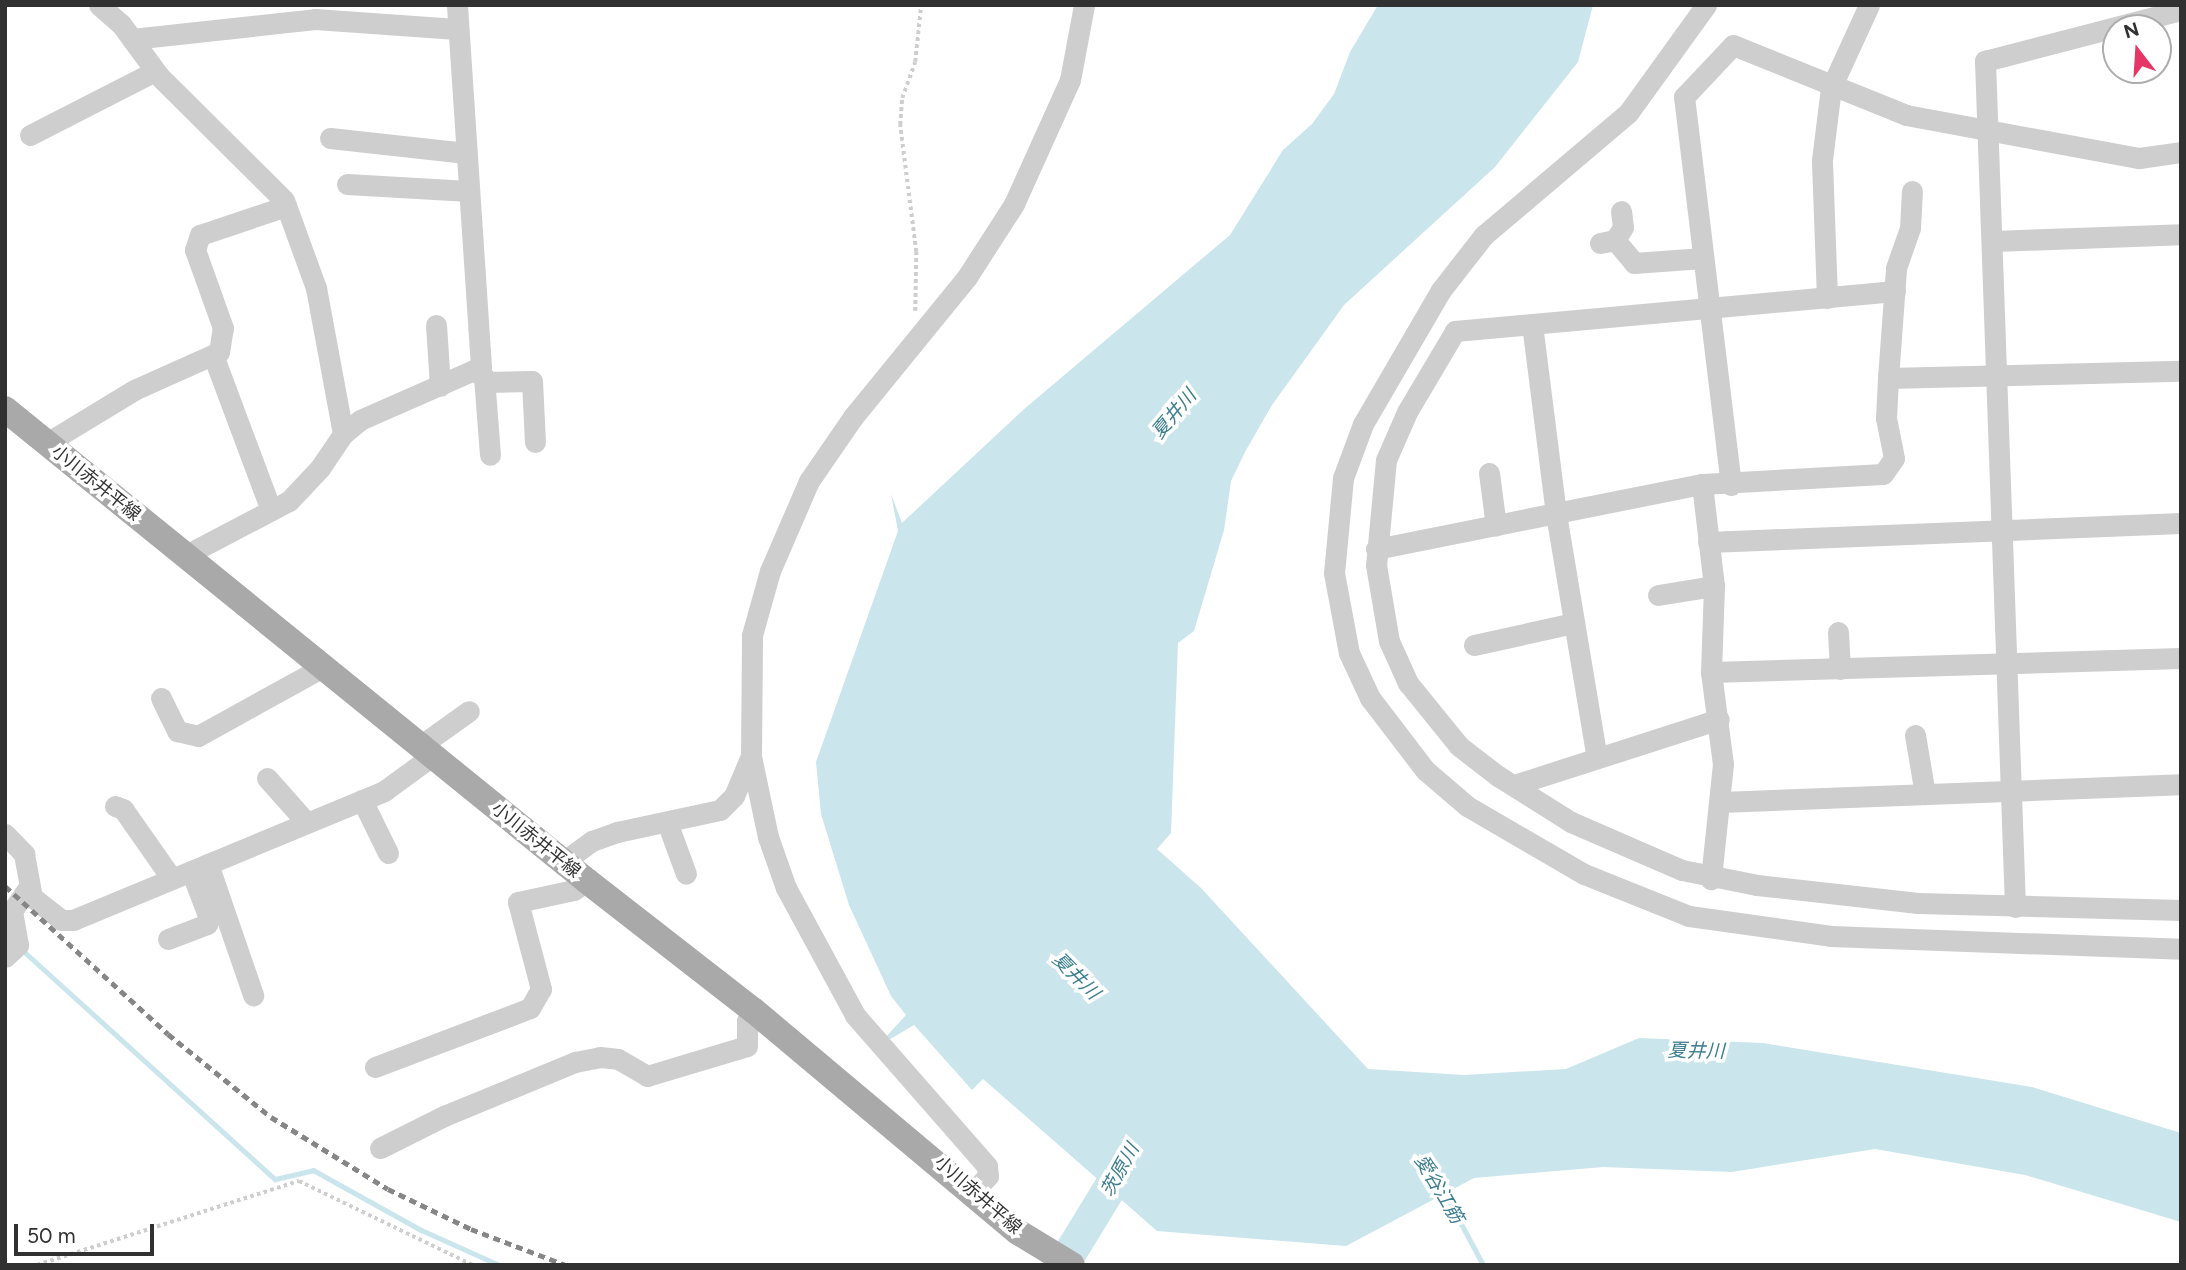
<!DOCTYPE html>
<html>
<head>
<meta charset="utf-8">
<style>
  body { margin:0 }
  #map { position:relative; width:2186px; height:1270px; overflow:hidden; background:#fff; font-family:Figtree,"Noto Sans JP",sans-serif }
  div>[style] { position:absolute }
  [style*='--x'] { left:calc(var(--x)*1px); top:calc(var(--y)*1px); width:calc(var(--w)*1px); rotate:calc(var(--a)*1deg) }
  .water>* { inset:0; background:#cae5eb }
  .stream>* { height:5px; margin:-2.5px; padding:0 2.5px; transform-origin:2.5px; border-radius:2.5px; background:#cae5eb }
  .river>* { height:33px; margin:-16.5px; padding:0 16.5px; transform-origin:16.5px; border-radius:16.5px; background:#cae5eb }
  .path>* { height:3.5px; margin-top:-1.75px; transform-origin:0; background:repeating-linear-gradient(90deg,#cecece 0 3.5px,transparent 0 7px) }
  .minor>* { height:21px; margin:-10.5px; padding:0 10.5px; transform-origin:10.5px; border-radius:10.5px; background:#cecece }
  .major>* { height:26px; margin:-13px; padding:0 13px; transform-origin:13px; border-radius:13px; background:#a9a9a9 }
  .rail>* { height:5px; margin-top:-2.5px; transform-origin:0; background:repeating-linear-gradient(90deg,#868686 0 7px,transparent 0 12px) }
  span { translate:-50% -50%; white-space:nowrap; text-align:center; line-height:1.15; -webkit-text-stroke:7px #fff; paint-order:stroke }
  .street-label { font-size:18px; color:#313131 }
  .water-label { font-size:19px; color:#3c7e8e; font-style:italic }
  .frame { position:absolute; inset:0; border:7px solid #313131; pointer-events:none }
  .north { position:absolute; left:2102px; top:14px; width:70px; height:70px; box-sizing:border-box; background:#fff; border:2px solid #adadad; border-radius:50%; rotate:343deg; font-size:19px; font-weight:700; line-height:28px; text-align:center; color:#313131 }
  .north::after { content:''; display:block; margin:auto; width:24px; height:32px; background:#e53666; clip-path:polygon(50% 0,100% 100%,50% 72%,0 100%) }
  .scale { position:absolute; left:14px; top:1224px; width:140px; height:32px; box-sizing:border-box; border:4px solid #313131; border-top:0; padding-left:9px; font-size:21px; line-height:24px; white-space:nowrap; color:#313131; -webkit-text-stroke:5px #fff; paint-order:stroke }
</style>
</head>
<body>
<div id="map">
  <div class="water">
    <div style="clip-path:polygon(1378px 5px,1593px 5px,1578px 62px,1495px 167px,1344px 305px,1272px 405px,1245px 452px,1231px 481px,1224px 530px,1194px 631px,1178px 643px,1171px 833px,1157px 849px,1201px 888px,1368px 1069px,1464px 1075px,1566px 1069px,1639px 1038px,1763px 1043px,2032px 1087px,2181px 1133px,2181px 1222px,2025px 1175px,1875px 1149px,1732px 1172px,1603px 1167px,1474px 1178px,1346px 1246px,1157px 1231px,983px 1079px,972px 1090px,914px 1025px,887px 1041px,885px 1038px,906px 1015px,891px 996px,849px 905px,821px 814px,816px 762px,898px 531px,891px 494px,902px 523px,1023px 410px,1230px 235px,1283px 150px,1312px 124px,1334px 94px,1350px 52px)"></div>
  </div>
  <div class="stream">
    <div style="--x:21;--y:949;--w:343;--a:42.2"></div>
    <div style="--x:275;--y:1179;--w:39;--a:-13"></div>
    <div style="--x:313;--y:1170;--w:124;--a:29.1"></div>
    <div style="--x:421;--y:1230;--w:85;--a:24.2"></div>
    <div style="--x:1443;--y:1190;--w:85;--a:61.9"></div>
  </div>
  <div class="river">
    <div style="--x:1062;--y:1265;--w:132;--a:-58.6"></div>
  </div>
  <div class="path">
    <div style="--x:915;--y:311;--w:59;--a:-89"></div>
    <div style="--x:916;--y:252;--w:128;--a:-97.2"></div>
    <div style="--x:900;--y:125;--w:27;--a:-86"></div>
    <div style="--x:902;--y:98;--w:38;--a:-70"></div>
    <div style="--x:915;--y:62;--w:57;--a:-84"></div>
    <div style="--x:37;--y:1265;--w:275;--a:-17.8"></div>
    <div style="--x:299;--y:1181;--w:193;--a:25.8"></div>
  </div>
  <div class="minor">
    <div style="--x:99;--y:5;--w:29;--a:41"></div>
    <div style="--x:121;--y:24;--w:64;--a:53.8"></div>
    <div style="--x:159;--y:76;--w:176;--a:44.8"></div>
    <div style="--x:284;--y:200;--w:94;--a:70"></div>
    <div style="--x:316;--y:288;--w:148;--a:79.5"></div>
    <div style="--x:1706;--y:5;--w:133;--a:125.8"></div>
    <div style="--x:1628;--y:113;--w:189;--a:139.7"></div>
    <div style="--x:1484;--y:235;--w:70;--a:128"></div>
    <div style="--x:1441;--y:290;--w:155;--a:120.2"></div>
    <div style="--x:1363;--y:424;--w:58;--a:110.3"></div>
    <div style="--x:1343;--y:478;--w:95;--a:95.4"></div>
    <div style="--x:1334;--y:573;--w:81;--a:79.4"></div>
    <div style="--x:1349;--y:653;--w:50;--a:65"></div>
    <div style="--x:1370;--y:698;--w:91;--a:52.6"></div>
    <div style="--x:1425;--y:770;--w:55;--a:40.6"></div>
    <div style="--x:1467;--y:806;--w:135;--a:30.2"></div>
    <div style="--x:1584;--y:874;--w:113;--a:21.8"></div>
    <div style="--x:1689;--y:916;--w:143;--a:8"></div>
    <div style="--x:1831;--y:936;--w:350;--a:2.1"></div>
    <div style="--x:132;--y:39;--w:184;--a:-6.2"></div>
    <div style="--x:315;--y:19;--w:142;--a:4"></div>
    <div style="--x:30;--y:135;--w:140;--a:-27.1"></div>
    <div style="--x:330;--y:138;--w:137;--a:6.3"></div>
    <div style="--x:347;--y:184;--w:122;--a:3.3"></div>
    <div style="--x:1615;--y:240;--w:30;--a:50"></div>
    <div style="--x:1634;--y:263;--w:69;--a:-4.1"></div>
    <div style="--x:1994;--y:241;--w:187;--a:-2.1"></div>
    <div style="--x:1600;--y:243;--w:15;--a:-11"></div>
    <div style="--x:1615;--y:240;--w:15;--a:-58"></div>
    <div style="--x:1623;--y:227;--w:16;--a:-97"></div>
    <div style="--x:1895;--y:291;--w:442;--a:174.8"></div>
    <div style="--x:1455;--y:331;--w:94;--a:120.7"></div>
    <div style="--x:1407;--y:412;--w:52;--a:113.6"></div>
    <div style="--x:1386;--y:460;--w:105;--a:95.4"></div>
    <div style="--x:1376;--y:565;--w:77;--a:80.3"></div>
    <div style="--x:1389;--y:641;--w:46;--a:65.7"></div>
    <div style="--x:1408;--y:683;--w:81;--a:51"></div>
    <div style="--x:1459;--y:746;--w:49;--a:37.6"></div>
    <div style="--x:1498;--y:776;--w:86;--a:32.2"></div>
    <div style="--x:1571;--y:822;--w:121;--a:23.4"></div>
    <div style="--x:1682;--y:870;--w:76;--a:11.3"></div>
    <div style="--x:1757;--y:885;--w:162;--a:6.4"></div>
    <div style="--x:1918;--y:903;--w:263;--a:1.5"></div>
    <div style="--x:1827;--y:298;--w:138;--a:-92.1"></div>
    <div style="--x:1822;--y:160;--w:73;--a:-82.9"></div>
    <div style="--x:1831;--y:88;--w:91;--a:-65.4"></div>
    <div style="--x:1532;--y:324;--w:192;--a:82.8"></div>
    <div style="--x:1556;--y:514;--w:247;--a:80.5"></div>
    <div style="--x:436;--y:325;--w:61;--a:86.2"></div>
    <div style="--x:213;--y:355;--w:165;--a:69.5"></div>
    <div style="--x:478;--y:373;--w:7;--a:34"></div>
    <div style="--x:484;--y:377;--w:78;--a:85.6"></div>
    <div style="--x:1888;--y:378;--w:293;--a:-1.4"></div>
    <div style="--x:485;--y:382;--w:47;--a:-1.2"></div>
    <div style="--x:532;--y:381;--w:61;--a:87.2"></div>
    <div style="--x:47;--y:443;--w:102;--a:-31.3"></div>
    <div style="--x:134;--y:390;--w:93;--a:-24.1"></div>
    <div style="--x:219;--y:352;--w:24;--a:-81"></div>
    <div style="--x:223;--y:328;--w:83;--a:-109.7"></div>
    <div style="--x:195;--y:250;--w:16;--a:-72"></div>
    <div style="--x:200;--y:235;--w:91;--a:-18.6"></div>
    <div style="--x:1489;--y:473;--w:53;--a:82.5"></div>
    <div style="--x:1702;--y:484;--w:103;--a:83.3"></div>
    <div style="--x:1714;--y:586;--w:86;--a:92"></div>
    <div style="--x:1711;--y:672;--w:93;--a:82.6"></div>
    <div style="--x:1723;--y:764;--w:116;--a:96"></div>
    <div style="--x:1731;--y:485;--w:391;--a:-96.9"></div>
    <div style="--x:1684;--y:97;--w:71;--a:-46.7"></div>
    <div style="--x:1733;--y:45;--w:187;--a:22"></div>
    <div style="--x:1906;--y:115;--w:237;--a:10.5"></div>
    <div style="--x:2139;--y:158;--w:42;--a:-8.1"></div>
    <div style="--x:1708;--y:542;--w:473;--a:-2.3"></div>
    <div style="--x:1376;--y:549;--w:332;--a:-11.3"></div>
    <div style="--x:1702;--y:484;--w:181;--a:-3.2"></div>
    <div style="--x:1883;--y:474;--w:19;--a:-55"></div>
    <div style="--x:1894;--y:458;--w:41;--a:-101.3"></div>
    <div style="--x:1886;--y:418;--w:40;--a:-87.1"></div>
    <div style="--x:1888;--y:378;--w:110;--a:-85.8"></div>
    <div style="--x:1896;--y:268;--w:42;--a:-70.7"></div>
    <div style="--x:1910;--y:228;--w:37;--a:-87"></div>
    <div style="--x:186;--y:555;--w:116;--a:-27.7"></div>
    <div style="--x:289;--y:501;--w:45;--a:-46.8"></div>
    <div style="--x:320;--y:468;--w:41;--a:-55.9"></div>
    <div style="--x:343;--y:434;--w:22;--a:-39"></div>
    <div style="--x:360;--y:420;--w:132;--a:-23.7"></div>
    <div style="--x:481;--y:367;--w:363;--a:-93.8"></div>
    <div style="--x:1658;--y:595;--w:57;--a:-9.1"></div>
    <div style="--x:1838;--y:632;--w:37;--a:87"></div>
    <div style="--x:1474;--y:645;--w:102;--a:-12.4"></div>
    <div style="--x:1711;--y:672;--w:470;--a:-1.7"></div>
    <div style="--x:161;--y:698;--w:37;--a:64"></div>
    <div style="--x:177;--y:731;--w:22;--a:13"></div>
    <div style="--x:198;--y:736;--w:143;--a:-28.9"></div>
    <div style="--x:1915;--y:735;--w:60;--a:80.4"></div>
    <div style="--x:420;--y:746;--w:60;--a:-35.5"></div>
    <div style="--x:267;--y:778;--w:59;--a:48.4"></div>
    <div style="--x:1514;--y:785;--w:215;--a:-17.8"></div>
    <div style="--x:362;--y:800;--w:59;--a:63.9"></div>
    <div style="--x:1721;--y:802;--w:460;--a:-2.2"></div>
    <div style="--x:115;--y:806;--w:9;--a:21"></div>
    <div style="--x:123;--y:809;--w:85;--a:55"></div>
    <div style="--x:667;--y:822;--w:55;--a:69.9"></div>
    <div style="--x:5;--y:834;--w:28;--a:46"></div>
    <div style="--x:24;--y:854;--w:44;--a:79.5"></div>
    <div style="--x:32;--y:897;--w:37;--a:38"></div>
    <div style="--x:61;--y:920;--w:12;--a:0"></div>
    <div style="--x:73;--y:920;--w:337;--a:-22.5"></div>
    <div style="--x:384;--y:791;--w:59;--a:-36.1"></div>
    <div style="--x:563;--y:862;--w:36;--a:-36"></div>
    <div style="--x:592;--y:841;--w:27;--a:-20"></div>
    <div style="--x:617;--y:832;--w:105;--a:-12.1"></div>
    <div style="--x:720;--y:810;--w:20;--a:-45"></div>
    <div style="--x:734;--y:796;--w:43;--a:-67"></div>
    <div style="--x:208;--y:864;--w:139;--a:71"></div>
    <div style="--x:2015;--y:907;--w:847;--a:-92.03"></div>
    <div style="--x:1985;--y:61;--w:203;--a:-14.6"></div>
    <div style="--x:168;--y:939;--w:42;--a:-21"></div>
    <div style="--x:207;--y:924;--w:6;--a:-72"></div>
    <div style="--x:209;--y:918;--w:50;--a:-111"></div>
    <div style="--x:5;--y:957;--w:18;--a:-43"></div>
    <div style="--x:18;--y:945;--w:35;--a:-100"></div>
    <div style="--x:12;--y:911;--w:29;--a:-55"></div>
    <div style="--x:375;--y:1067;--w:166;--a:-20.8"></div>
    <div style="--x:530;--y:1008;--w:22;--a:-60"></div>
    <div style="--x:541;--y:989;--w:90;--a:-104.8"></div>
    <div style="--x:518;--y:902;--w:57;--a:-12.1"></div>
    <div style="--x:574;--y:890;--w:16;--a:-35"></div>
    <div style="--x:380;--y:1148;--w:72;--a:-26.6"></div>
    <div style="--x:444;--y:1116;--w:142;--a:-22.4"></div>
    <div style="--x:575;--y:1062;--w:25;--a:-11"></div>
    <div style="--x:600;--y:1057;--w:18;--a:6"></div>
    <div style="--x:618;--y:1059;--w:34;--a:30"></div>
    <div style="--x:647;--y:1076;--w:104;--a:-16.7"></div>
    <div style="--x:747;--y:1046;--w:25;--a:-90"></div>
    <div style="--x:747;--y:1021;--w:13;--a:-61"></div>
    <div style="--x:973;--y:1192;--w:22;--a:-47"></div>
    <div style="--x:988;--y:1176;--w:10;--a:-96"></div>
    <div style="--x:987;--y:1166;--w:201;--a:-131.2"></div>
    <div style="--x:855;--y:1015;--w:145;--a:-118.5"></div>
    <div style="--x:786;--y:888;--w:54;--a:-109.4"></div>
    <div style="--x:768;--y:837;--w:83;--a:-101.9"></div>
    <div style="--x:751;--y:756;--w:121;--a:-89.5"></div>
    <div style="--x:752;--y:635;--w:66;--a:-74.3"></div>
    <div style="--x:770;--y:571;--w:98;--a:-66.6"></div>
    <div style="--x:809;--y:481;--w:78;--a:-55.5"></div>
    <div style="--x:853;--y:417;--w:181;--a:-50.8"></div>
    <div style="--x:967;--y:277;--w:87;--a:-57.2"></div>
    <div style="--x:1014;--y:204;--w:136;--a:-65.7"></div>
    <div style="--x:1070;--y:80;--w:76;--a:-79.4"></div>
  </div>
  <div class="major">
    <div style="--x:5;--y:409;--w:749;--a:39.04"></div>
    <div style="--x:587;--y:881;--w:210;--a:37.9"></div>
    <div style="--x:753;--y:1010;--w:346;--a:40"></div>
    <div style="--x:1018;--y:1232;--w:63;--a:31.4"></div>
  </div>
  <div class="rail">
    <div style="--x:5;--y:886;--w:220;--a:42.2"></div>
    <div style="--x:168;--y:1034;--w:132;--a:38.9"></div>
    <div style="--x:271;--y:1117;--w:137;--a:31.6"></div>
    <div style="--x:388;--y:1189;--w:92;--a:25.7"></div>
    <div style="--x:471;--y:1229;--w:102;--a:20.8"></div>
  </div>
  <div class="street-label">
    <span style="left:96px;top:483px;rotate:39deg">小川赤井平線</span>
    <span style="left:536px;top:840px;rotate:39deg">小川赤井平線</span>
    <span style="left:978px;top:1195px;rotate:41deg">小川赤井平線</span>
  </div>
  <div class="water-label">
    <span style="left:1174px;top:414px;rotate:-50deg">夏井川</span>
    <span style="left:1076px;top:976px;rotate:45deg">夏井川</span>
    <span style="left:1696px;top:1051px;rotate:1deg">夏井川</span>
    <span style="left:1120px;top:1170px;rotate:-61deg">茨原川</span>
    <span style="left:1439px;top:1189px;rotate:59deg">愛谷江筋</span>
  </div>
  <div class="frame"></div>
  <div class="north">N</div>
  <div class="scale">50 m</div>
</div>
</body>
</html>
